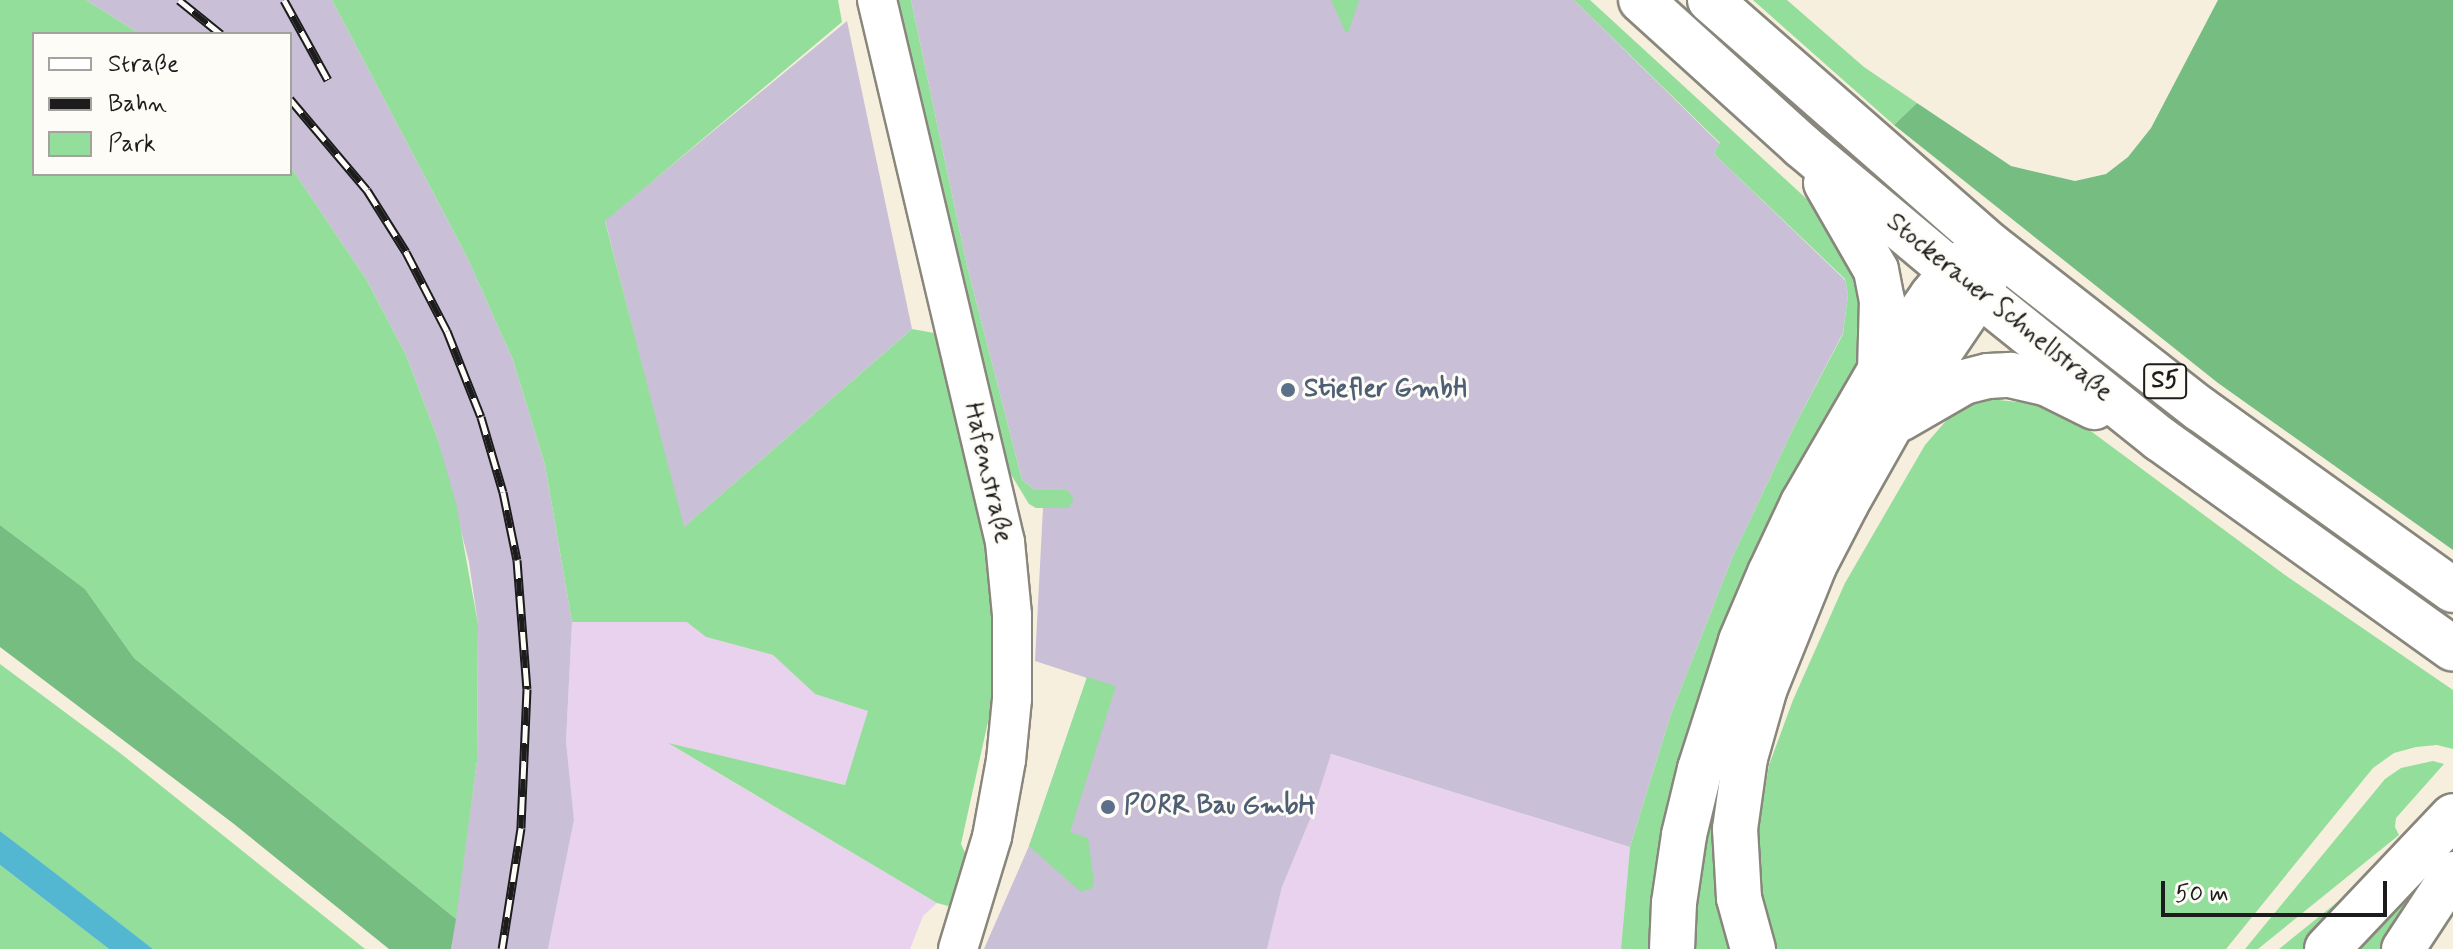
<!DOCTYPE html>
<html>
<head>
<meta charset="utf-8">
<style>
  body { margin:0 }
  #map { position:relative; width:2453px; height:949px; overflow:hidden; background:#f6efdd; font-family:Mynerve,sans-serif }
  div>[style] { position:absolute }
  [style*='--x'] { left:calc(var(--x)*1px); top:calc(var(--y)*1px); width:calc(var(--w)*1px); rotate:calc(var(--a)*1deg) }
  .built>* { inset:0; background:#e8d2ee }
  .industrial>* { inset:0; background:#c9bfd7 }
  .green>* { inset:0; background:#93de9a }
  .forest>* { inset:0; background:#76bd82 }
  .water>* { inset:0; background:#53b7d1 }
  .roads { filter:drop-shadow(2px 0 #89867c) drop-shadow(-2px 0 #89867c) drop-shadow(0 2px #89867c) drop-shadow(0 -2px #89867c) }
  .secondary>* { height:38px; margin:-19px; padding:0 19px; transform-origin:19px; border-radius:19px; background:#fff }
  .primary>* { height:42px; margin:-21px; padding:0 21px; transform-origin:21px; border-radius:21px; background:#fff }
  .highway>* { height:44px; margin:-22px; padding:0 22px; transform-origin:22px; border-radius:22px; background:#fff }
  .rail>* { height:9px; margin-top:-4.5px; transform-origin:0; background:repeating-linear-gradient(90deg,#fdfcf7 0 18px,#1c1c1c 0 36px); box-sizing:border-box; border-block:2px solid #1c1c1c }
  .dots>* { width:22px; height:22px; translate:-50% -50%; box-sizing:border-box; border:4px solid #fdfcf7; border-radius:50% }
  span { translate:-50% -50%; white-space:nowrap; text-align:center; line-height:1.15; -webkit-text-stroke:6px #fdfcf7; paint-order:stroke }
  .shield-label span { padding:2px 6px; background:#fdfcf7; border:2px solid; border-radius:6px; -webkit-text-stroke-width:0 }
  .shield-label { font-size:24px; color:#1c1c1c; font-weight:700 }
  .street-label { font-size:26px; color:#1c1c1c }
  .service-label { font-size:26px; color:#4e5e75; font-weight:700 }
  .left { translate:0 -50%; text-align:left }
  .legend { position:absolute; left:32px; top:32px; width:260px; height:144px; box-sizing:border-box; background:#fdfcf7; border:2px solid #a3a29f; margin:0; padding:10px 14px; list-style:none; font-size:24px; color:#1c1c1c }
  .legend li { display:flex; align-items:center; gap:16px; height:40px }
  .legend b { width:40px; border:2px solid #a3a29f }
  .scale { position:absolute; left:2161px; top:881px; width:226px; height:36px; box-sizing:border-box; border:4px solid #1c1c1c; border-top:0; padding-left:10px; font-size:24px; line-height:28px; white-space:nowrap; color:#1c1c1c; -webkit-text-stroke:6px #fdfcf7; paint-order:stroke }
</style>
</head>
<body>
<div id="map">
  <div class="built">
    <div style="clip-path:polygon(687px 621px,706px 637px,773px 655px,815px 694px,869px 711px,846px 785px,671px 745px,937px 903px,923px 916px,910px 949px,548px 949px,574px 820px,566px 741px,572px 622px)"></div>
    <div style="clip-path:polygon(1330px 754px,1630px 847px,1621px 949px,1267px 949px,1282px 887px,1311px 817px)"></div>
  </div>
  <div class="industrial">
    <div style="clip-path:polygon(86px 0,332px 0,467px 257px,513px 360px,545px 465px,572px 622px,566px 741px,574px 820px,548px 949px,451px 949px,477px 761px,478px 624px,469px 562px,437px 437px,406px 355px,366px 279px,290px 166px,290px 34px,140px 34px)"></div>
    <div style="clip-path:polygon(911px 0,1574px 0,1720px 144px,1714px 154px,1845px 280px,1848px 295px,1843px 333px,1794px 427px,1733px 556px,1671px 714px,1630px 847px,1331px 754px,1311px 817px,1282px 887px,1267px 949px,984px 949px,1029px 846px,1087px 678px,1035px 661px,1043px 508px,1068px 508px,1067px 491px,1035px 490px,1022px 480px,967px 266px)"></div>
    <div style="clip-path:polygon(847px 21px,912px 329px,683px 528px,605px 220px)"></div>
  </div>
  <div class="green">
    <div style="clip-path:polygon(0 0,86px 0,140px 34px,34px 34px,34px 174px,290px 174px,290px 166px,366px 279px,406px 355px,437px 437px,456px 503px,478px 624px,477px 761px,456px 919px,134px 658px,85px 589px,0 525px)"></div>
    <div style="clip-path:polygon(332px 0,838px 0,842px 22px,605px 221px,684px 527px,912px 329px,934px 333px,988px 546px,994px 615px,993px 699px,961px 844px,968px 859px,952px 907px,937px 903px,668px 743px,845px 785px,868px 711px,815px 694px,773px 655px,706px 637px,687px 622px,572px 622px,545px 465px,513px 360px,467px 257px)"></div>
    <div style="clip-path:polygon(894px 0,911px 0,967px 266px,1022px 480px,1035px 490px,1067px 490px,1074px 499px,1068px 508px,1036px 508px,1029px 504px,1004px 463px)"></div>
    <div style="clip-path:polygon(1331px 0,1359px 0,1348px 33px,1345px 31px)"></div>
    <div style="clip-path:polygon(1574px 0,1590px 0,1822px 213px,1857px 264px,1870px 339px,1660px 949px,1621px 949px,1630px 847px,1671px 714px,1733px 556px,1794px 427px,1843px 334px,1848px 295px,1845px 279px,1714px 154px,1720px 143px)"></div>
    <div style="clip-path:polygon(1753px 0,1787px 0,1864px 67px,1917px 103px,1894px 125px)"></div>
    <div style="clip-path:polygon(1988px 399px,2039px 404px,2088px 429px,2285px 575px,2453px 690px,2453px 749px,2437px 745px,2416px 747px,2394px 753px,2373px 768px,2226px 949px,1777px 949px,1760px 895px,1758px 831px,1769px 765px,1793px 700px,1845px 583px,1925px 445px,1952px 414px,1969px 404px)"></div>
    <div style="clip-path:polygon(1858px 449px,1719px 903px,1731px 949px,1687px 949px,1712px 772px)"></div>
    <div style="clip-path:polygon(0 664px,120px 753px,365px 949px,153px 949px,0 831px)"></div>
    <div style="clip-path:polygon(1087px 677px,1116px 686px,1070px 832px,1088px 838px,1094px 882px,1092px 888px,1081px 892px,1029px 846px)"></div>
    <div style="clip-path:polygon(2433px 761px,2444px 764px,2396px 818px,2395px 827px,2399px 835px,2258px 949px,2245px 949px,2385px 779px,2401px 768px)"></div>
    <div style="clip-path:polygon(0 865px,39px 895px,109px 949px,0 949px)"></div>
    <div style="clip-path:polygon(2376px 871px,2331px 927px,2304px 949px,2279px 949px)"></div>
    <div style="clip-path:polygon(2417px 883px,2410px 905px,2381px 949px,2353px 949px)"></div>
  </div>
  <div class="forest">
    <div style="clip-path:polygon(2218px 0,2453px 0,2453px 550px,2218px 383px,1894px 125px,1917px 103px,2011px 166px,2075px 181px,2106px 174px,2128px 157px,2151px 128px)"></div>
    <div style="clip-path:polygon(0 525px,85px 589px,134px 658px,456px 919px,451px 949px,389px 949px,234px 824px,0 647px)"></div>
  </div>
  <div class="water">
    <div style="clip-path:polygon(0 831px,55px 873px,153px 949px,109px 949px,0 865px)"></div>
  </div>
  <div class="roads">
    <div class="secondary">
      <div style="--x:877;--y:0;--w:557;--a:76.71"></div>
      <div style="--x:1005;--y:542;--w:73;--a:84.5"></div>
      <div style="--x:1012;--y:615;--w:84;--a:90"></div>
      <div style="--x:1012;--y:699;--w:61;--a:95.6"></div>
      <div style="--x:1006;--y:760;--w:78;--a:100.3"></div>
      <div style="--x:992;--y:837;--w:117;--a:106.9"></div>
    </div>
    <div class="primary">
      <div style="--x:2403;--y:949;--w:91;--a:-56.7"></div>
    </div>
    <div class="highway">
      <div style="--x:1641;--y:0;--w:217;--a:42.2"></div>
      <div style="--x:1802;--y:146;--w:231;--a:39.9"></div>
      <div style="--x:1979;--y:294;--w:232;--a:38.7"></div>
      <div style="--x:2160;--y:439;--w:360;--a:35.6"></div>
      <div style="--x:1710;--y:0;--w:373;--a:41.2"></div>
      <div style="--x:1991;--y:246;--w:265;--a:38"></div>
      <div style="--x:2200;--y:409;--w:311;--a:35.6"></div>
      <div style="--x:1826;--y:183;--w:100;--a:60.1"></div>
      <div style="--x:1876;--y:270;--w:31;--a:79"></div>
      <div style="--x:1882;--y:300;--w:70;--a:91.6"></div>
      <div style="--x:1900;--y:419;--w:74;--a:-30"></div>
      <div style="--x:1964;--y:382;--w:25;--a:-14"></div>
      <div style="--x:1988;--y:376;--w:22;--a:-3"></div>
      <div style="--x:2010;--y:375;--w:37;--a:13"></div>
      <div style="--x:2046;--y:383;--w:54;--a:26.6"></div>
      <div style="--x:1672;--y:949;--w:46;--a:-87.5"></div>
      <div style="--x:1674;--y:903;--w:69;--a:-81.6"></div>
      <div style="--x:1684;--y:835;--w:68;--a:-76.4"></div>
      <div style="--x:1700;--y:769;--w:134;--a:-72.2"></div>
      <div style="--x:1741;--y:641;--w:74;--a:-66.9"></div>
      <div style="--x:1770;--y:573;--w:77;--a:-64.8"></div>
      <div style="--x:1803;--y:503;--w:154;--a:-59.9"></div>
      <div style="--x:1880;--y:370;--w:90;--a:-54.9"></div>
      <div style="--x:1932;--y:296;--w:31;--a:-50"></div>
      <div style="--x:1952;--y:272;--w:29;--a:-38"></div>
      <div style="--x:1753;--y:949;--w:53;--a:-105.4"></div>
      <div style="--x:1739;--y:898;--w:69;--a:-93.3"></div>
      <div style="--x:1735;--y:829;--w:72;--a:-82"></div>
      <div style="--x:1745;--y:758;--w:73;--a:-74.1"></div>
      <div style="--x:1765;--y:688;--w:131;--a:-68.1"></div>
      <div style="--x:1814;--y:566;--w:70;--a:-62.7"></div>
      <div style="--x:1846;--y:504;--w:92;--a:-60.6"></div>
      <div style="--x:1891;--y:424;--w:157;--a:-55.9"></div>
      <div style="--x:1979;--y:294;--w:28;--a:-67"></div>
      <div style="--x:2327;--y:949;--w:183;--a:-46.5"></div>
    </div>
  </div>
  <div class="rail">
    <div style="--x:179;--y:0;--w:54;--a:39"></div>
    <div style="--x:284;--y:0;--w:91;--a:61.2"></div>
    <div style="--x:290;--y:99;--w:119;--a:49.8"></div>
    <div style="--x:367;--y:190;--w:73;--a:57.8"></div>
    <div style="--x:406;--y:252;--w:89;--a:62.6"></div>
    <div style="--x:447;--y:331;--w:92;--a:68.4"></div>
    <div style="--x:481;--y:417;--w:78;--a:73.7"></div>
    <div style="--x:503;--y:492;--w:69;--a:78.4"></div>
    <div style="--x:517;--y:560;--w:129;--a:85.6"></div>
    <div style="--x:527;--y:689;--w:139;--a:92.5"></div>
    <div style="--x:521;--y:828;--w:122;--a:98.9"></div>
  </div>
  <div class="dots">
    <div style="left:1288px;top:390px;background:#5c6f8a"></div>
    <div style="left:1108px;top:807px;background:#5c6f8a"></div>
  </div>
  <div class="shield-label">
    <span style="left:2165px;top:381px">S5</span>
  </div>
  <div class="street-label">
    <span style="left:1999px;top:308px;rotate:39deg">Stockerauer Schnellstraße</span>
    <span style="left:987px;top:473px;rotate:77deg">Hafenstraße</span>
  </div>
  <div class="service-label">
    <span class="left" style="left:1304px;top:390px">Stiefler GmbH</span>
    <span class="left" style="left:1124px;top:807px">PORR Bau GmbH</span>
  </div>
  <ul class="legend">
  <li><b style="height:10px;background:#fff"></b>Straße</li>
  <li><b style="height:10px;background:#1c1c1c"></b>Bahn</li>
  <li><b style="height:22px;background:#93de9a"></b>Park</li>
  </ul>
  <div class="scale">50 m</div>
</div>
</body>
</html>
